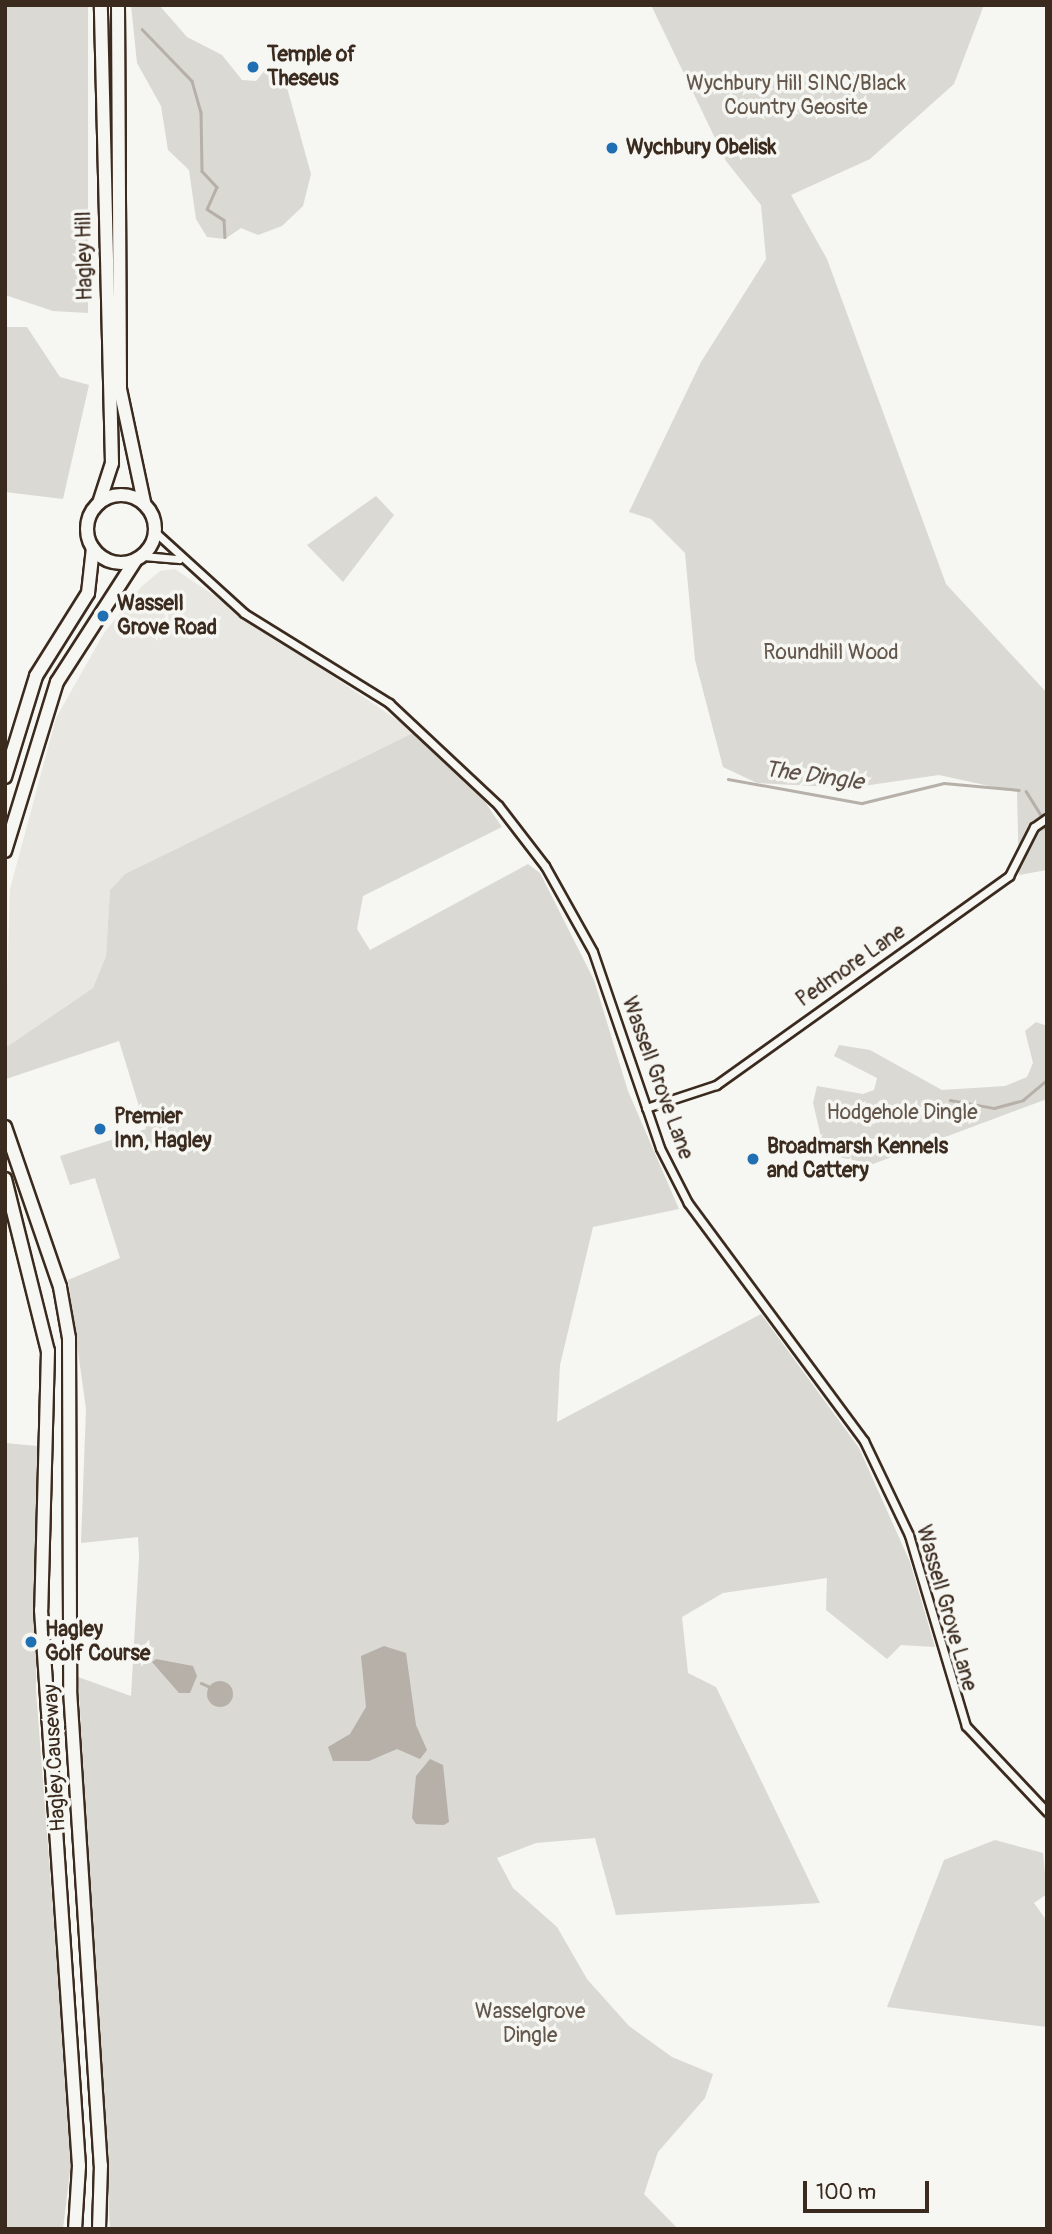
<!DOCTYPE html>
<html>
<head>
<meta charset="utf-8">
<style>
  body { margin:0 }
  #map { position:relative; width:1052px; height:2234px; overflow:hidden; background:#f6f6f2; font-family:Pangolin,sans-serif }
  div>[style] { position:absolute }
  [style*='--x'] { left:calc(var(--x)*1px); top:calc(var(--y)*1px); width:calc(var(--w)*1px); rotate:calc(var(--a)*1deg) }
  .built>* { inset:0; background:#e8e7e2 }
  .green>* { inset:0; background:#dad9d3 }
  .water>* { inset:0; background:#b6b0a9 }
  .round { border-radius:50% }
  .stream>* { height:2.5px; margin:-1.25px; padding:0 1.25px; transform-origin:1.25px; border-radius:1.25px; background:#b6b0a9 }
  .roads { filter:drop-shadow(2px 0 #3b2a1e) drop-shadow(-2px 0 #3b2a1e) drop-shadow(0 2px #3b2a1e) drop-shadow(0 -2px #3b2a1e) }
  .minor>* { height:7px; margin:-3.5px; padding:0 3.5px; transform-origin:3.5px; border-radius:3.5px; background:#f6f6f2 }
  .trunk>* { height:12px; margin:-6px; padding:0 6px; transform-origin:6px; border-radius:6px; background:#f6f6f2 }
  .trunk>.ring { margin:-6px; padding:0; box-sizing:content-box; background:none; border:12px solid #f6f6f2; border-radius:50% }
  .dots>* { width:19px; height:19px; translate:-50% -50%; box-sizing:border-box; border:4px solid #f6f6f2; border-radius:50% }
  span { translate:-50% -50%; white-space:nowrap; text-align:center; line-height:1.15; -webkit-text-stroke:7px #f6f6f2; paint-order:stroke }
  .poi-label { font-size:21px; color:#3b2a1e; font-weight:700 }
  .left { translate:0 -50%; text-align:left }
  .park-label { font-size:21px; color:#63564b }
  .street-label { font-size:21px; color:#3b2a1e }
  .water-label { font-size:23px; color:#605248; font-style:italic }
  .frame { position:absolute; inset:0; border:7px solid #3b2a1e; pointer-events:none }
  .scale { position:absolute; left:803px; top:2181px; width:126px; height:32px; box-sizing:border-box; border:4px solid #3b2a1e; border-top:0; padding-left:9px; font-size:21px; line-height:24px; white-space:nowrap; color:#3b2a1e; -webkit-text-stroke:5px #f6f6f2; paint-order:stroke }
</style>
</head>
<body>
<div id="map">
  <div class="built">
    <div style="clip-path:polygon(175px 569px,415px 732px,125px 874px,110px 890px,106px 956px,93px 988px,5px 1048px,10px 889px,56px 718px,104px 633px,141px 587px,160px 571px)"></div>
  </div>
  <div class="green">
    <div style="clip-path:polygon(5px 5px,88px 5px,88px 313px,53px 311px,5px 295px)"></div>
    <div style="clip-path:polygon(131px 5px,159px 5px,187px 37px,222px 55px,242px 80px,256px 81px,266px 69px,281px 66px,311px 174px,303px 206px,282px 226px,258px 235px,241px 228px,225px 239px,207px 237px,196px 219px,189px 170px,168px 150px,161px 106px,137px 63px)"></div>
    <div style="clip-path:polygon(651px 5px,984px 5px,954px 84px,870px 159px,791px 195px,827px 259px,946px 584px,1047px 693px,1047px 870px,1019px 875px,1017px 792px,939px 775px,849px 788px,757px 783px,723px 767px,695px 660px,685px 553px,651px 519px,629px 512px,701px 362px,766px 259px,761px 205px,726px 161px)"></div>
    <div style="clip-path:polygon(5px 327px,27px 327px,60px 377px,89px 385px,63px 499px,5px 492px)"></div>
    <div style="clip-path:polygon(376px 496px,394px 515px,343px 582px,307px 545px)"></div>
    <div style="clip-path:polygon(415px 732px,479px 793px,502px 827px,363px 896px,357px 929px,370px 950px,528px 864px,540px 873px,594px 980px,628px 1091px,679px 1209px,593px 1227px,560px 1365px,557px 1422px,761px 1314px,859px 1448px,910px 1562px,935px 1647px,901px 1645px,887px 1659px,826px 1610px,827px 1578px,723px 1593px,682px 1617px,688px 1673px,716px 1687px,820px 1903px,616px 1915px,595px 1838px,536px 1843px,497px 1858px,513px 1888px,557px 1927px,587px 1979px,629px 2026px,672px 2057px,713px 2074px,705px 2098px,658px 2152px,644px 2194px,678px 2229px,110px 2229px,78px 1677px,131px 1696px,139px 1557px,138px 1537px,81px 1543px,86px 1409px,68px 1280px,120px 1258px,95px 1178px,70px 1185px,60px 1156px,146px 1129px,119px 1041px,6px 1079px,5px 1048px,93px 988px,106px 956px,110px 890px,125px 874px)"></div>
    <div style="clip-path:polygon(1036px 1022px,1047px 1026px,1047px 1099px,873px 1164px,838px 1157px,822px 1141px,813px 1103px,817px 1086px,863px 1094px,874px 1090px,877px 1078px,834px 1056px,839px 1045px,870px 1050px,942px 1090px,1005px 1086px,1027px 1077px,1033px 1063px,1025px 1031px)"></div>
    <div style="clip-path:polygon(5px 1443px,37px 1446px,36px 1691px,72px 2155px,63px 2229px,5px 2229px)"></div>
    <div style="clip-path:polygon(995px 1840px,1043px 1853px,1047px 1894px,1034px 1903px,1047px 1921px,1047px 2027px,887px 2007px,944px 1860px)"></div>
  </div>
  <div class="water">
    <div style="clip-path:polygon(384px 1646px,406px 1653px,416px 1725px,427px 1750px,420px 1759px,397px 1749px,369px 1761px,333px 1761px,328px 1747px,350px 1734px,366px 1707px,361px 1656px)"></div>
    <div style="clip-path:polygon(156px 1659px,193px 1666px,197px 1676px,190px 1693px,179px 1693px,152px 1662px)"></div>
    <div class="round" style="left:207px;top:1681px;width:26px;height:26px"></div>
    <div style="clip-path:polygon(430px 1759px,443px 1765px,449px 1822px,444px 1825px,416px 1824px,412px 1818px,416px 1776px)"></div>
  </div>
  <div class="stream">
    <div style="--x:142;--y:29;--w:72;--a:46.1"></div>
    <div style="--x:192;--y:81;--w:32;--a:74"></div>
    <div style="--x:201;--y:112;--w:59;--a:89"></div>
    <div style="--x:202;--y:171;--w:22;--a:47"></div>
    <div style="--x:217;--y:187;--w:24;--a:114"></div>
    <div style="--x:207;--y:209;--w:20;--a:33"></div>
    <div style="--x:224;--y:220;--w:17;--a:87"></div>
    <div style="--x:728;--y:779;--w:136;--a:10.2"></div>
    <div style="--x:862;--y:803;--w:84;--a:-13.7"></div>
    <div style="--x:944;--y:783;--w:75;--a:5.3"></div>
    <div style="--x:1026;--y:791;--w:31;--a:58"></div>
    <div style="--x:1045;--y:828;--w:3;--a:45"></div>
    <div style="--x:950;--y:1100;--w:45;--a:10.3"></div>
    <div style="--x:994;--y:1108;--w:30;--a:-15"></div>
    <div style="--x:1023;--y:1100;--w:31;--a:-40"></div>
    <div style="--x:201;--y:1683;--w:8;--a:23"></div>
  </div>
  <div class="roads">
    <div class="minor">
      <div style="--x:154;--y:531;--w:122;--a:42.3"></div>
      <div style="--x:244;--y:613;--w:171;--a:31.8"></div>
      <div style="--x:389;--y:703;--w:149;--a:43.1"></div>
      <div style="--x:498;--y:805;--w:77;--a:52.4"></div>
      <div style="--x:545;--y:866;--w:98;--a:60.8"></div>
      <div style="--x:593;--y:952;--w:207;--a:71.1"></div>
      <div style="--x:660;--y:1148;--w:62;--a:63"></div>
      <div style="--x:688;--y:1203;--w:296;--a:53.5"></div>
      <div style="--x:864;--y:1441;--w:104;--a:64.4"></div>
      <div style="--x:909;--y:1535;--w:199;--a:73.4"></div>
      <div style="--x:966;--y:1726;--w:118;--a:46.7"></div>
      <div style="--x:143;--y:556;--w:36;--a:5"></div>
      <div style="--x:646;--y:1108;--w:74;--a:-18.2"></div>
      <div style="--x:716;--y:1085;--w:360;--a:-35.5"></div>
      <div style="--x:1009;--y:876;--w:55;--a:-63"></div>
      <div style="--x:1034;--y:827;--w:16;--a:-35"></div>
    </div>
    <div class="trunk">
      <div style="--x:118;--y:5;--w:384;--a:89.7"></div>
      <div style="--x:120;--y:389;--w:116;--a:78"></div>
      <div class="ring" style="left:87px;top:495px;width:56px;height:56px"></div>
      <div style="--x:99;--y:503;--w:42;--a:-72"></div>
      <div style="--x:112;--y:463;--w:458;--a:-91.4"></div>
      <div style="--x:5;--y:777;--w:106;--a:-72.9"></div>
      <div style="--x:36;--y:676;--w:98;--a:-57.9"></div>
      <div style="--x:88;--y:593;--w:45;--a:-83.7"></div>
      <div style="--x:5;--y:851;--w:177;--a:-72.9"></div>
      <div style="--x:57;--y:682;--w:144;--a:-57.2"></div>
      <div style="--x:5;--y:1127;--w:169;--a:71"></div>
      <div style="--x:60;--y:1287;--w:52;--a:80"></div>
      <div style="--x:69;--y:1338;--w:352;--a:89.8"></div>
      <div style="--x:70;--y:1690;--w:476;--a:86.3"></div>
      <div style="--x:101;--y:2165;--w:64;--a:91.8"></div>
      <div style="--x:5;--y:1179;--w:177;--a:76"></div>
      <div style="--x:48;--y:1351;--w:259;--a:91.5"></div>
      <div style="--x:41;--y:1610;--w:557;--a:86.09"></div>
      <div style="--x:79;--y:2166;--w:63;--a:93.6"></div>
    </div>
  </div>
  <div class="dots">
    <div style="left:253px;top:67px;background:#1f6fb2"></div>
    <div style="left:612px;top:148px;background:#1f6fb2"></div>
    <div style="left:103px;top:616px;background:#1f6fb2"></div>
    <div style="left:100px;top:1129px;background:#1f6fb2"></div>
    <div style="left:753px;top:1159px;background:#1f6fb2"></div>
    <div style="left:31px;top:1642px;background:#1f6fb2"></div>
  </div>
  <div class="poi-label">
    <span class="left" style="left:267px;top:67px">Temple of<br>Theseus</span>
    <span class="left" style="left:626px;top:148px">Wychbury Obelisk</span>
    <span class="left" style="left:117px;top:616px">Wassell<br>Grove Road</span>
    <span class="left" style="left:114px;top:1129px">Premier<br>Inn, Hagley</span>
    <span class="left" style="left:767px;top:1159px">Broadmarsh Kennels<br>and Cattery</span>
    <span class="left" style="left:45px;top:1642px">Hagley<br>Golf Course</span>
  </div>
  <div class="park-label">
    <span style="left:796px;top:96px">Wychbury Hill SINC/Black<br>Country Geosite</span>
    <span style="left:831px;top:653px">Roundhill Wood</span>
    <span style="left:902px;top:1113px">Hodgehole Dingle</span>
    <span style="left:530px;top:2024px">Wasselgrove<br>Dingle</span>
  </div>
  <div class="street-label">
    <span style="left:85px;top:256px;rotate:-91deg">Hagley Hill</span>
    <span style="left:851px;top:966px;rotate:-35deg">Pedmore Lane</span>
    <span style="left:657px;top:1078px;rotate:70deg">Wassell Grove Lane</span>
    <span style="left:946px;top:1608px;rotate:74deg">Wassell Grove Lane</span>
    <span style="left:55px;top:1758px;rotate:-93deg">Hagley Causeway</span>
  </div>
  <div class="water-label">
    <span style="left:814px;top:776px;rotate:8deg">The Dingle</span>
  </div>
  <div class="frame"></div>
  <div class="scale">100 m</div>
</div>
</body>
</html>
